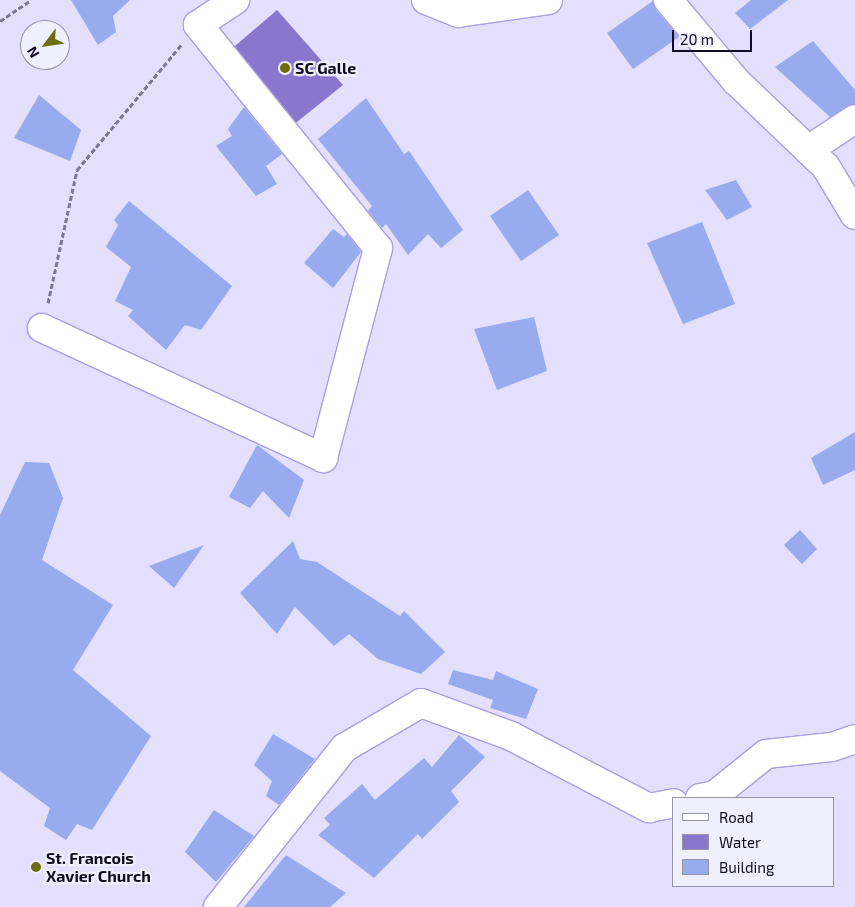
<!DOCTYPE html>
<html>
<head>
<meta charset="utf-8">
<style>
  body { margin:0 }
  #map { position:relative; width:855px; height:907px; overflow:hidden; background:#e3dffc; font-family:"Exo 2",sans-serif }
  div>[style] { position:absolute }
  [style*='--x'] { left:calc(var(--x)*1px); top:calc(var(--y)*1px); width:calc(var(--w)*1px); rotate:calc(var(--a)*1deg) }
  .water>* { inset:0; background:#8877cd }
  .building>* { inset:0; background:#98abee }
  .path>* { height:3px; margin-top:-1.5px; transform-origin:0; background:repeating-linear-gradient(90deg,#7c7892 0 5px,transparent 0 7.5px) }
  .roads { filter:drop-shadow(1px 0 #a99ee2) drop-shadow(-1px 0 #a99ee2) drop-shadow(0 1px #a99ee2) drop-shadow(0 -1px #a99ee2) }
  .minor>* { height:28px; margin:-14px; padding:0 14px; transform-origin:14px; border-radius:14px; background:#fff }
  .dots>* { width:14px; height:14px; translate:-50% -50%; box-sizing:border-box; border:2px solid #f0effd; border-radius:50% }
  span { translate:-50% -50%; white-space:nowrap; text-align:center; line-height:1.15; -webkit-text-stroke:4.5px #f0effd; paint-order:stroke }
  .poi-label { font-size:16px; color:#110c24; font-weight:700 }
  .left { translate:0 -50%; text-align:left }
  .legend { position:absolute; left:672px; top:797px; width:162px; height:90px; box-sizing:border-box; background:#f0effd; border:1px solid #9794a6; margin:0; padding:6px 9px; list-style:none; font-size:15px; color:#110c24 }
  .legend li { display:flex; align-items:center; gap:10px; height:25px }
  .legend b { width:25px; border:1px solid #9794a6 }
  .north { position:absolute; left:20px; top:20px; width:50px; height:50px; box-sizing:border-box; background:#f0effd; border:1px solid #9794a6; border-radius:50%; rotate:239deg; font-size:14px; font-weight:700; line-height:20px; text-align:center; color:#110c24 }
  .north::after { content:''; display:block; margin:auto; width:18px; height:22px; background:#6b6d10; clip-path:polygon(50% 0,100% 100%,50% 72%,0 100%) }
  .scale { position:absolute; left:672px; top:30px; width:80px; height:22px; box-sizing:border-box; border:2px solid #110c24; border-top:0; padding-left:6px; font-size:15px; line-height:18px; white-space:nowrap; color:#110c24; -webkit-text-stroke:4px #f0effd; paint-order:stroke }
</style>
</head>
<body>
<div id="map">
  <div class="water">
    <div style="clip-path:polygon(277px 10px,343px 85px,292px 126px,228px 52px)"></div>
  </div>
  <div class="building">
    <div style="clip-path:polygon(71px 0,130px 0,113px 16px,116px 32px,98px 45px)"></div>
    <div style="clip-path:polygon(751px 0,788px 0,750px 29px,735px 13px)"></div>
    <div style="clip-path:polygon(653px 1px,656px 10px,679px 37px,633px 69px,607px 33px)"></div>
    <div style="clip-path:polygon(813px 41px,855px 90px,855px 104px,830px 117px,775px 67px)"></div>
    <div style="clip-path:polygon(39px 95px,81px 130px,70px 161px,14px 138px)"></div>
    <div style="clip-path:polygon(366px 98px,404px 154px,409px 151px,463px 230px,441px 248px,428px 234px,408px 255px,386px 224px,382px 228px,368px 211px,372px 206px,318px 139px)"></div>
    <div style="clip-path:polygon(244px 107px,282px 154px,266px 166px,277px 184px,256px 196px,216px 146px,232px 136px,228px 129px)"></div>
    <div style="clip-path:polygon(736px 180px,752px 207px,727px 220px,705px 190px)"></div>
    <div style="clip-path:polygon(528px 190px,559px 235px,521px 261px,490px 216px)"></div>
    <div style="clip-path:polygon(129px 201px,232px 286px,201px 330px,185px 325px,166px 350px,128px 316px,133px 310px,115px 301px,131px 267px,106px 247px,118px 225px,114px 220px)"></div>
    <div style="clip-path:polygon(702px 222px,735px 304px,683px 324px,647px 243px)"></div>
    <div style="clip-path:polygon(333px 229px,344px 237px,347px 234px,361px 252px,333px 288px,304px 263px)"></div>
    <div style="clip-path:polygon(534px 317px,547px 371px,497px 390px,474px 329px)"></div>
    <div style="clip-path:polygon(855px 432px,855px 470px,823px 485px,811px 458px)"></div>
    <div style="clip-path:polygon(257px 445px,304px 480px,289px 518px,263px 491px,250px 508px,229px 497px)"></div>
    <div style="clip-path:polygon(25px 462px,49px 463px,63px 498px,42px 560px,113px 605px,73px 670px,151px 736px,92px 830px,77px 824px,66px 840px,44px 826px,50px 808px,0 771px,0 515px)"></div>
    <div style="clip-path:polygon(800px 530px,817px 549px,802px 564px,784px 545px)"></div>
    <div style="clip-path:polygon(293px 541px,300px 559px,317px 562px,400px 616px,404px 611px,445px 652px,421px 674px,378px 659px,349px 634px,334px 646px,295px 607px,277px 634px,240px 593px)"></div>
    <div style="clip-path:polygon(204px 545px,174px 588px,149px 566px)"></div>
    <div style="clip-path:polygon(453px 670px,493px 680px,496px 671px,538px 689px,526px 719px,490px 708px,493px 700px,448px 684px)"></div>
    <div style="clip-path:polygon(273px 734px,315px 759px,279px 805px,266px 796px,272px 781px,254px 765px)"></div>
    <div style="clip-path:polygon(459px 735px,485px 757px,451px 791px,459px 802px,422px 839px,418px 834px,374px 878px,318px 835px,330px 825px,324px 818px,362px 784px,375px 800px,424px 758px,432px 767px)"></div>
    <div style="clip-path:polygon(214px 810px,254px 836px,216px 882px,185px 852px)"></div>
    <div style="clip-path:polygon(286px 855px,346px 893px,330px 907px,244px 907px)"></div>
  </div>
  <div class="path">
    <div style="--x:0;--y:21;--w:37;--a:-34"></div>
    <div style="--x:48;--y:303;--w:136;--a:-77.7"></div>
    <div style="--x:77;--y:170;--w:163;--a:-50.2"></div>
  </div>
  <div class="roads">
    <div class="minor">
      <div style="--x:426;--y:0;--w:35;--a:22"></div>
      <div style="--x:458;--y:13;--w:91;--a:-8.2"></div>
      <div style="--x:668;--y:0;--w:106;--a:50"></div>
      <div style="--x:736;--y:81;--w:124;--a:43.7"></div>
      <div style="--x:826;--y:167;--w:56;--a:58.9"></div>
      <div style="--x:808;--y:150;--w:56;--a:-33.4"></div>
      <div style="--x:42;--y:328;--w:310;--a:24.8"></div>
      <div style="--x:323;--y:458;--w:217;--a:-75.3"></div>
      <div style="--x:378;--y:248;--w:287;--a:-128.9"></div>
      <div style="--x:198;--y:25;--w:45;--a:-34"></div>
      <div style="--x:700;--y:798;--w:15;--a:-11"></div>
      <div style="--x:715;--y:795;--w:65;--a:-38.8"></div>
      <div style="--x:766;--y:754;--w:66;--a:-6.1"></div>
      <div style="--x:832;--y:747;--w:24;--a:-19"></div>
      <div style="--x:218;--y:907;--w:203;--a:-51.6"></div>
      <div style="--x:344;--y:748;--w:89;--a:-30.3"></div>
      <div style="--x:421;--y:703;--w:96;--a:20.1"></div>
      <div style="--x:511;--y:736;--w:156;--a:27.6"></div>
      <div style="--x:649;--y:808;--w:25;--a:-11"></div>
    </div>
  </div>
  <div class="dots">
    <div style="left:285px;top:68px;background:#6b6d10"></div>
    <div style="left:36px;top:867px;background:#6b6d10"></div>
  </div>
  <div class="poi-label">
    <span class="left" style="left:295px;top:68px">SC Galle</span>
    <span class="left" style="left:46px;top:867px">St. Francois<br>Xavier Church</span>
  </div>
  <ul class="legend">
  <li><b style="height:6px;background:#fff"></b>Road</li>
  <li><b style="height:14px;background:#8877cd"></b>Water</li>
  <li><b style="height:14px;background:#98abee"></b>Building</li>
  </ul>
  <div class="north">N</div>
  <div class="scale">20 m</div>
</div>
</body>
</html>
